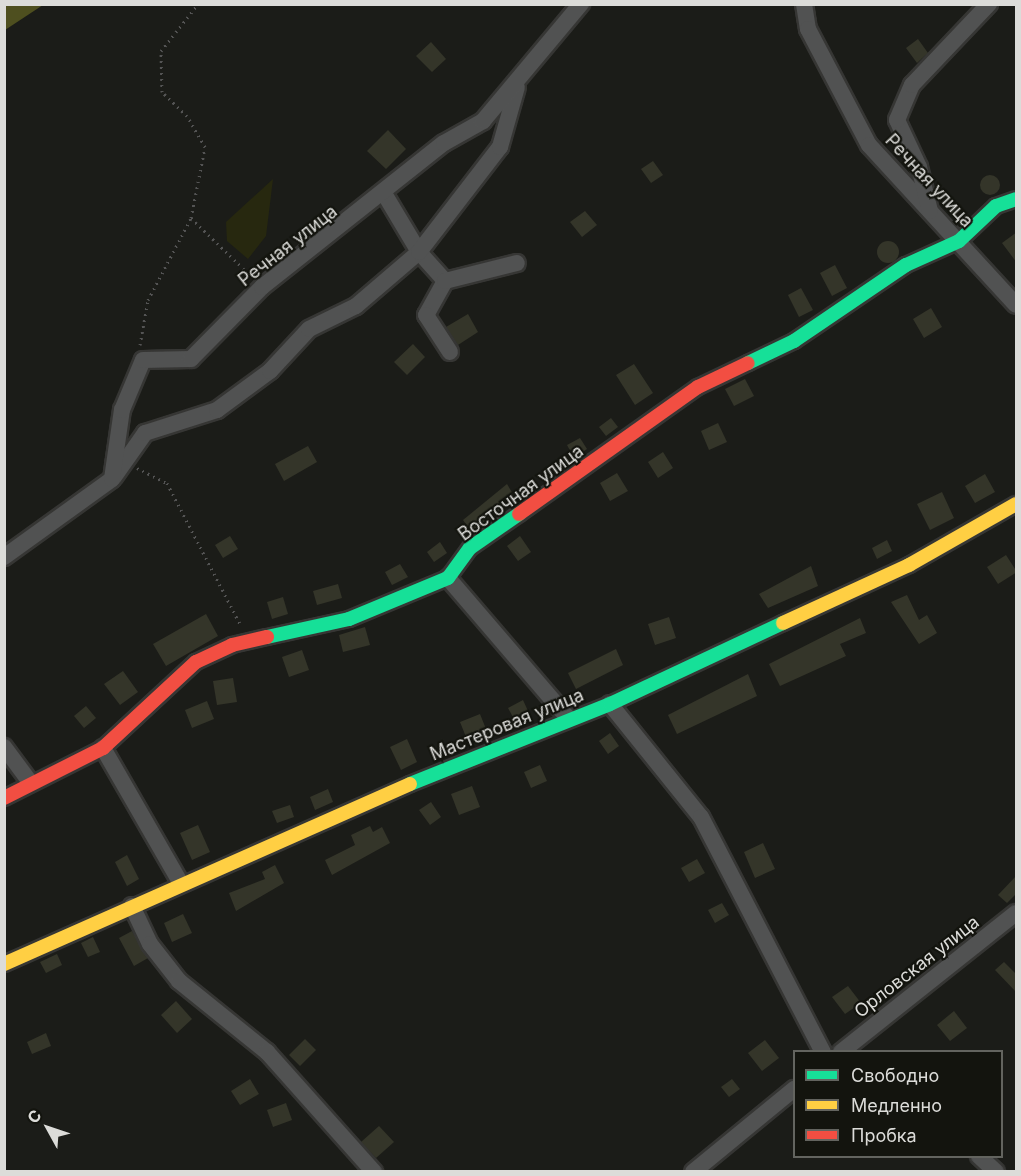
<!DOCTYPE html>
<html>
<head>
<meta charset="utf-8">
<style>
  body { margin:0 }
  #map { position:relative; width:1021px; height:1176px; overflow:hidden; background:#1b1c18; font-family:Inter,sans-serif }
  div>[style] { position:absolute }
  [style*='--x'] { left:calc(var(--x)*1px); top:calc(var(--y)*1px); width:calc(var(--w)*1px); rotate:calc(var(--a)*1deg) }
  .green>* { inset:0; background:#27280f }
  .water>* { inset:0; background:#4e4f1f }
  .building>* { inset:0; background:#343529 }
  .round { border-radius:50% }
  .path>* { height:3px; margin-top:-1.5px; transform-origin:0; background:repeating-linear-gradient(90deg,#545454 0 1.5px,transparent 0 6px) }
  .roads { filter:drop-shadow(2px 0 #363634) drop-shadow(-2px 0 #363634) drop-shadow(0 2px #363634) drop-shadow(0 -2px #363634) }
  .street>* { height:16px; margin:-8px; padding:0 8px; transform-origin:8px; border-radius:8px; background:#515252 }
  .fast>* { height:14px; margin:-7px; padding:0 7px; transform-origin:7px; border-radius:7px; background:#16e098 }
  .slow>* { height:14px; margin:-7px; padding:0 7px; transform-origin:7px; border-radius:7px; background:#ffcf43 }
  .jam>* { height:14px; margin:-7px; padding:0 7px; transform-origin:7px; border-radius:7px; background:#f24e42 }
  span { translate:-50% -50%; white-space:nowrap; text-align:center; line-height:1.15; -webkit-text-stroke:4.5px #13140e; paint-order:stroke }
  .street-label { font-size:18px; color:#dcdcd9 }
  .frame { position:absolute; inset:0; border:6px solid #dcdcd9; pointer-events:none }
  .legend { position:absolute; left:793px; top:1050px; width:210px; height:108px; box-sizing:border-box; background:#13140e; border:2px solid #63645f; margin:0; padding:8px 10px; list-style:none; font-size:18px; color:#dcdcd9 }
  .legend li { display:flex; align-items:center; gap:12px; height:30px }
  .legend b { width:30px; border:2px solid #63645f }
  .north { position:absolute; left:18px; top:1098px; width:60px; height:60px; -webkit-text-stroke:4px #13140e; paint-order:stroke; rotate:310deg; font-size:16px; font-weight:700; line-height:24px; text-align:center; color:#dcdcd9 }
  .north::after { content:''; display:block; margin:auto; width:21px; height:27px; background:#dcdcd9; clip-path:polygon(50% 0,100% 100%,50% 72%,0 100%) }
</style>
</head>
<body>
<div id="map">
  <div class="green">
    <div style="clip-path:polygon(273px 179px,266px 236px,248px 259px,227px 241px,226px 222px)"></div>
  </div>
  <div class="water">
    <div style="clip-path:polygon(5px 4px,43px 4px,43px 5px,5px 30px)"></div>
  </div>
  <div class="building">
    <div style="clip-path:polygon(918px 39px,928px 53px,917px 63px,906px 48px)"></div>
    <div style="clip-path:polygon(431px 42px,446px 59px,432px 72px,416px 56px)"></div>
    <div style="clip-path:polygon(388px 130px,406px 149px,386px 169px,367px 151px)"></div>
    <div style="clip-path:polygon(653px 161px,663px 175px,651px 183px,641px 169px)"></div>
    <div class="round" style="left:980px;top:175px;width:20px;height:20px"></div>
    <div style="clip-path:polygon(585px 211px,597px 225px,582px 237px,570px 222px)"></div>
    <div style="clip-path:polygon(1017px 232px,1017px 263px,1002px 243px)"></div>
    <div class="round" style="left:877px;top:241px;width:22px;height:22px"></div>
    <div style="clip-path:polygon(835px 265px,847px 288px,832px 296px,820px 273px)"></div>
    <div style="clip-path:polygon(801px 288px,813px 310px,799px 317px,788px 295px)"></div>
    <div style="clip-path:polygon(931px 308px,942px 327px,924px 338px,913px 319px)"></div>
    <div style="clip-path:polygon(468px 314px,478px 332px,458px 345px,446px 327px)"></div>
    <div style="clip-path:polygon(413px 344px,425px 357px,407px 375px,394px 362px)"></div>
    <div style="clip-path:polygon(634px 364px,653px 393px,635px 405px,616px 375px)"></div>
    <div style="clip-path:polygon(745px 379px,754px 396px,734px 406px,725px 389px)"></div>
    <div style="clip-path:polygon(611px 418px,618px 427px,606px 436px,599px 427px)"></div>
    <div style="clip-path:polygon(718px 423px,727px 442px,709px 450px,701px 431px)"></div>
    <div style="clip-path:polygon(580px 438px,587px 449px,574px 458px,567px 445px)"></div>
    <div style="clip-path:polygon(308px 446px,317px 462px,284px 481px,275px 464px)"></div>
    <div style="clip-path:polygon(663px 452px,673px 468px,658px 478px,648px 462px)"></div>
    <div style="clip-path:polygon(617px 473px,628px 491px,610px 501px,600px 483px)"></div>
    <div style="clip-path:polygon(985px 474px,995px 492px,975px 503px,965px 486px)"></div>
    <div style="clip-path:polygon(507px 484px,516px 499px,471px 531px,463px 520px)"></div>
    <div style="clip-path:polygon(942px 492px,954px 518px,930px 530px,917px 504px)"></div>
    <div style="clip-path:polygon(230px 536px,238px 549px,223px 558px,215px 545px)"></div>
    <div style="clip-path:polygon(520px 536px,531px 552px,518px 561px,507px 546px)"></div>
    <div style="clip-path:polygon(887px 540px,892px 551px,877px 559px,872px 548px)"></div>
    <div style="clip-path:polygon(440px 542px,447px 553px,434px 562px,427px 552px)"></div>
    <div style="clip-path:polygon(1006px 555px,1017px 572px,998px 584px,987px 567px)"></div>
    <div style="clip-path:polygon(400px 564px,408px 577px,392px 585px,385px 572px)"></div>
    <div style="clip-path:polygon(811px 566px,818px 586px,768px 608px,759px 594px)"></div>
    <div style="clip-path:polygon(338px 584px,342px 598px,317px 605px,313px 591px)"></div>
    <div style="clip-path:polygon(907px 595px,919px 620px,927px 615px,937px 633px,919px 644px,891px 602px)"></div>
    <div style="clip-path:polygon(283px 597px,288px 614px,272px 619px,267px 602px)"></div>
    <div style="clip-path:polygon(206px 614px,218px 636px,166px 666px,153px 644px)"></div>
    <div style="clip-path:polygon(669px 617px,676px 638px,655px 645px,648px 624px)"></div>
    <div style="clip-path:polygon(860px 618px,866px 633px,840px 644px,846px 656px,780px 686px,769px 664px)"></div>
    <div style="clip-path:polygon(365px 627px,370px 645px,343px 652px,339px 635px)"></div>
    <div style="clip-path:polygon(616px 649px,623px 665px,576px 689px,568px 673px)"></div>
    <div style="clip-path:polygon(302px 650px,309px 670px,289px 677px,282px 657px)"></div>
    <div style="clip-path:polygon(123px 671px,138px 692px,120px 705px,104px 684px)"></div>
    <div style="clip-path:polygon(748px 674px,757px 696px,677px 734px,668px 715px)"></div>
    <div style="clip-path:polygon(233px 678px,237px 702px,217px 705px,213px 681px)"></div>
    <div style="clip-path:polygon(523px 700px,528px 711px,514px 719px,508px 708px)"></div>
    <div style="clip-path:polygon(207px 701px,214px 719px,192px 728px,185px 710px)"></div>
    <div style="clip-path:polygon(86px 706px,96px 718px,84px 728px,74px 716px)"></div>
    <div style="clip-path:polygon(480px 714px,488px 734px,468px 742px,460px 722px)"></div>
    <div style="clip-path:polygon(610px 733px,619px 746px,608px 754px,599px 741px)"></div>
    <div style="clip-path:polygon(407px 739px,417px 762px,401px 770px,390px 747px)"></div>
    <div style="clip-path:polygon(540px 765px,547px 781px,531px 788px,524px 772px)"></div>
    <div style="clip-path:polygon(472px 786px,480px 807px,459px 815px,451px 794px)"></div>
    <div style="clip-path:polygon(328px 789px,333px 802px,315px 810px,310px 797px)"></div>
    <div style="clip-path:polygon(431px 802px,441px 817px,430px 825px,419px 810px)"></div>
    <div style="clip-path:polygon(290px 805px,294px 817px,277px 823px,272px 811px)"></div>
    <div style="clip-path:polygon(198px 825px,210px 852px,192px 860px,180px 833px)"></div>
    <div style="clip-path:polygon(370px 826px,373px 832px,382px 827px,390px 843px,332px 875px,325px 860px,355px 845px,351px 835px)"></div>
    <div style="clip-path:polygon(763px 843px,775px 869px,755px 878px,744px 852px)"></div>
    <div style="clip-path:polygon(127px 855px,139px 879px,127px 886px,115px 862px)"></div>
    <div style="clip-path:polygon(697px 859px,705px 873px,689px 882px,681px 868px)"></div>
    <div style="clip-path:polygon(275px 865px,284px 883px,236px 911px,229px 893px,265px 879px,262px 872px)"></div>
    <div style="clip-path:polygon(1017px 875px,1017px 893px,1007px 903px,998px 895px)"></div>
    <div style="clip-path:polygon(722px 903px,729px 915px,715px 923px,708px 910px)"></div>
    <div style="clip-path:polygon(183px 914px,192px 933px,172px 942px,164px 923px)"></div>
    <div style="clip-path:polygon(132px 931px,148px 958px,134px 966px,119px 938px)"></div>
    <div style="clip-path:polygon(93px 937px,100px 952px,88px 957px,81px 943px)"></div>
    <div style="clip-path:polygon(57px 954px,62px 965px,46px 973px,40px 962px)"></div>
    <div style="clip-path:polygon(1004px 962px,1017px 975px,1017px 993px,995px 970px)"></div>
    <div style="clip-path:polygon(848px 986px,861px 1003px,845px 1014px,832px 997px)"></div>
    <div style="clip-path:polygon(176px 1001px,192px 1019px,177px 1033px,161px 1015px)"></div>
    <div style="clip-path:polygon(954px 1011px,967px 1028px,950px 1041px,937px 1025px)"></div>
    <div style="clip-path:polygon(46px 1033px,51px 1046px,32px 1054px,27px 1042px)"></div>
    <div style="clip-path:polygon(305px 1039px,316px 1050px,300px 1066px,289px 1055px)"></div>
    <div style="clip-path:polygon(765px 1040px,779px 1058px,762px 1071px,748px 1053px)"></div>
    <div style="clip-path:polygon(250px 1079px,259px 1094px,240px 1105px,231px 1091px)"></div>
    <div style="clip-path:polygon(732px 1079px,740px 1089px,729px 1097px,721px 1087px)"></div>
    <div style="clip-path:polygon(286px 1103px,292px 1120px,273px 1127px,267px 1110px)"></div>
    <div style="clip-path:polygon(379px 1126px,394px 1142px,376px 1158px,361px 1142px)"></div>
  </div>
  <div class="path">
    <div style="--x:191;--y:218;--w:85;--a:44"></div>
    <div style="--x:140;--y:345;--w:46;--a:-79.9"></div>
    <div style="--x:148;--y:300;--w:93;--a:-62.3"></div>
    <div style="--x:191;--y:218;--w:72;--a:-78.8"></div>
    <div style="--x:205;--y:147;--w:36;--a:-120"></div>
    <div style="--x:187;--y:116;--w:35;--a:-136"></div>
    <div style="--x:162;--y:92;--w:41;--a:-91.4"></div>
    <div style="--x:161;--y:51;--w:60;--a:-51.8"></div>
    <div style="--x:137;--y:468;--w:34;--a:27"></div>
    <div style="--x:167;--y:483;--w:161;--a:62.6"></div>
  </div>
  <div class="roads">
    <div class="street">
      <div style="--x:804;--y:4;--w:25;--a:81"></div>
      <div style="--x:808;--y:29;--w:131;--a:62.3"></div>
      <div style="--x:869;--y:145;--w:217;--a:47.4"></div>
      <div style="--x:385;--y:195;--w:66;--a:59.2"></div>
      <div style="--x:419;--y:252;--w:39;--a:48"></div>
      <div style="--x:445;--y:281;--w:39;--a:119"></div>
      <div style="--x:426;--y:315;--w:44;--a:57"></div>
      <div style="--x:930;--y:211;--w:45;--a:-104"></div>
      <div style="--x:919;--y:167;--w:52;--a:-115.1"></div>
      <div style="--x:897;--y:120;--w:38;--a:-67"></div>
      <div style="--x:912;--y:85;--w:112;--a:-46.5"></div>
      <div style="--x:445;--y:281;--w:74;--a:-14"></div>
      <div style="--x:114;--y:477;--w:54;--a:-54.8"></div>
      <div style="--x:145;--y:433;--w:76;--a:-17.7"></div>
      <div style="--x:217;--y:410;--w:66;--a:-36.3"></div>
      <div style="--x:270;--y:371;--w:57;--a:-47.1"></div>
      <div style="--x:309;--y:329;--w:52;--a:-26.1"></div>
      <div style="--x:356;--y:306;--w:83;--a:-40.6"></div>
      <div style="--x:419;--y:252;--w:133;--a:-52.4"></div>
      <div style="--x:500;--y:147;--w:62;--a:-74.2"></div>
      <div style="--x:4;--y:557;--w:133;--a:-35.8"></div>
      <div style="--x:112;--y:479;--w:70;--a:-81.8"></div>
      <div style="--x:122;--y:410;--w:54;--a:-67.2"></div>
      <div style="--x:143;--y:360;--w:48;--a:-1.2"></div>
      <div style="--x:191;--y:359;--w:101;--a:-45.4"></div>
      <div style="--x:262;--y:287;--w:232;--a:-38.4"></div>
      <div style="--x:444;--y:143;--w:45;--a:-29.4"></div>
      <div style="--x:483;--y:121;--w:153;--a:-50.1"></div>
      <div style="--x:448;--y:578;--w:183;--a:49.4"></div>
      <div style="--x:610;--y:704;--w:145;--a:51.2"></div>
      <div style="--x:701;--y:817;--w:265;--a:62.6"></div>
      <div style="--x:4;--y:747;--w:44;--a:53.4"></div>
      <div style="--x:103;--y:748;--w:155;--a:60.1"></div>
      <div style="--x:132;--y:906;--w:42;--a:64.7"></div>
      <div style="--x:150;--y:944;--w:47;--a:51.9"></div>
      <div style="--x:179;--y:981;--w:113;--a:38.9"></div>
      <div style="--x:267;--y:1052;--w:161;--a:48.3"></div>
      <div style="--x:841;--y:1052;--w:223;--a:-38.5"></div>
      <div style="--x:979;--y:1156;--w:23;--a:43"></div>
      <div style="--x:693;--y:1172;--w:131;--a:-39.4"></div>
    </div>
    <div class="fast">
      <div style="--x:748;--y:363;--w:51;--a:-25.6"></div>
      <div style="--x:794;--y:341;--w:135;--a:-34.2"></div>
      <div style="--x:906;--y:265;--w:58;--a:-24.4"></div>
      <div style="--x:959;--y:241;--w:51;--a:-43.4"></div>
      <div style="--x:996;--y:206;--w:21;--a:-19"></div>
      <div style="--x:267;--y:637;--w:84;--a:-12.4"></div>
      <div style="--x:349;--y:619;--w:107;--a:-22.5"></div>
      <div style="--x:448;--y:578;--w:37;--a:-54"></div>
      <div style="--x:470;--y:548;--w:60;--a:-34.8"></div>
      <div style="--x:410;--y:784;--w:215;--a:-21.8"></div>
      <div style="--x:610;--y:704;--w:191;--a:-25.1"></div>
    </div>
    <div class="slow">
      <div style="--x:783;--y:623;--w:139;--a:-24.7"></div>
      <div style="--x:909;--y:565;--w:123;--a:-29.7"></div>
      <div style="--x:4;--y:964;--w:444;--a:-23.9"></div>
    </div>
    <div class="jam">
      <div style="--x:519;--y:514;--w:219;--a:-35.4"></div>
      <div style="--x:698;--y:387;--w:55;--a:-25.6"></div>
      <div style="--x:4;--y:798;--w:111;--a:-26.8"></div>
      <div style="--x:103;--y:748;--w:127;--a:-42.8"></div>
      <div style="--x:196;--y:662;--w:40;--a:-25"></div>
      <div style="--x:232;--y:645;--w:36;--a:-13"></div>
    </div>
  </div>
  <div class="street-label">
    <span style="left:929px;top:181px;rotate:47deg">Речная улица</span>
    <span style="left:288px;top:246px;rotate:-38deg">Речная улица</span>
    <span style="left:521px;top:493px;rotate:-36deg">Восточная улица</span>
    <span style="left:507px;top:725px;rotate:-22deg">Мастеровая улица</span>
    <span style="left:917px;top:967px;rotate:-38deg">Орловская улица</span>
  </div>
  <div class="frame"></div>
  <ul class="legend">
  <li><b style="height:8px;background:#16e098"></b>Свободно</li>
  <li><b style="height:8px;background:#ffcf43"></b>Медленно</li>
  <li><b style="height:8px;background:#f24e42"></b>Пробка</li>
  </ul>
  <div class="north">С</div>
</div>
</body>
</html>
